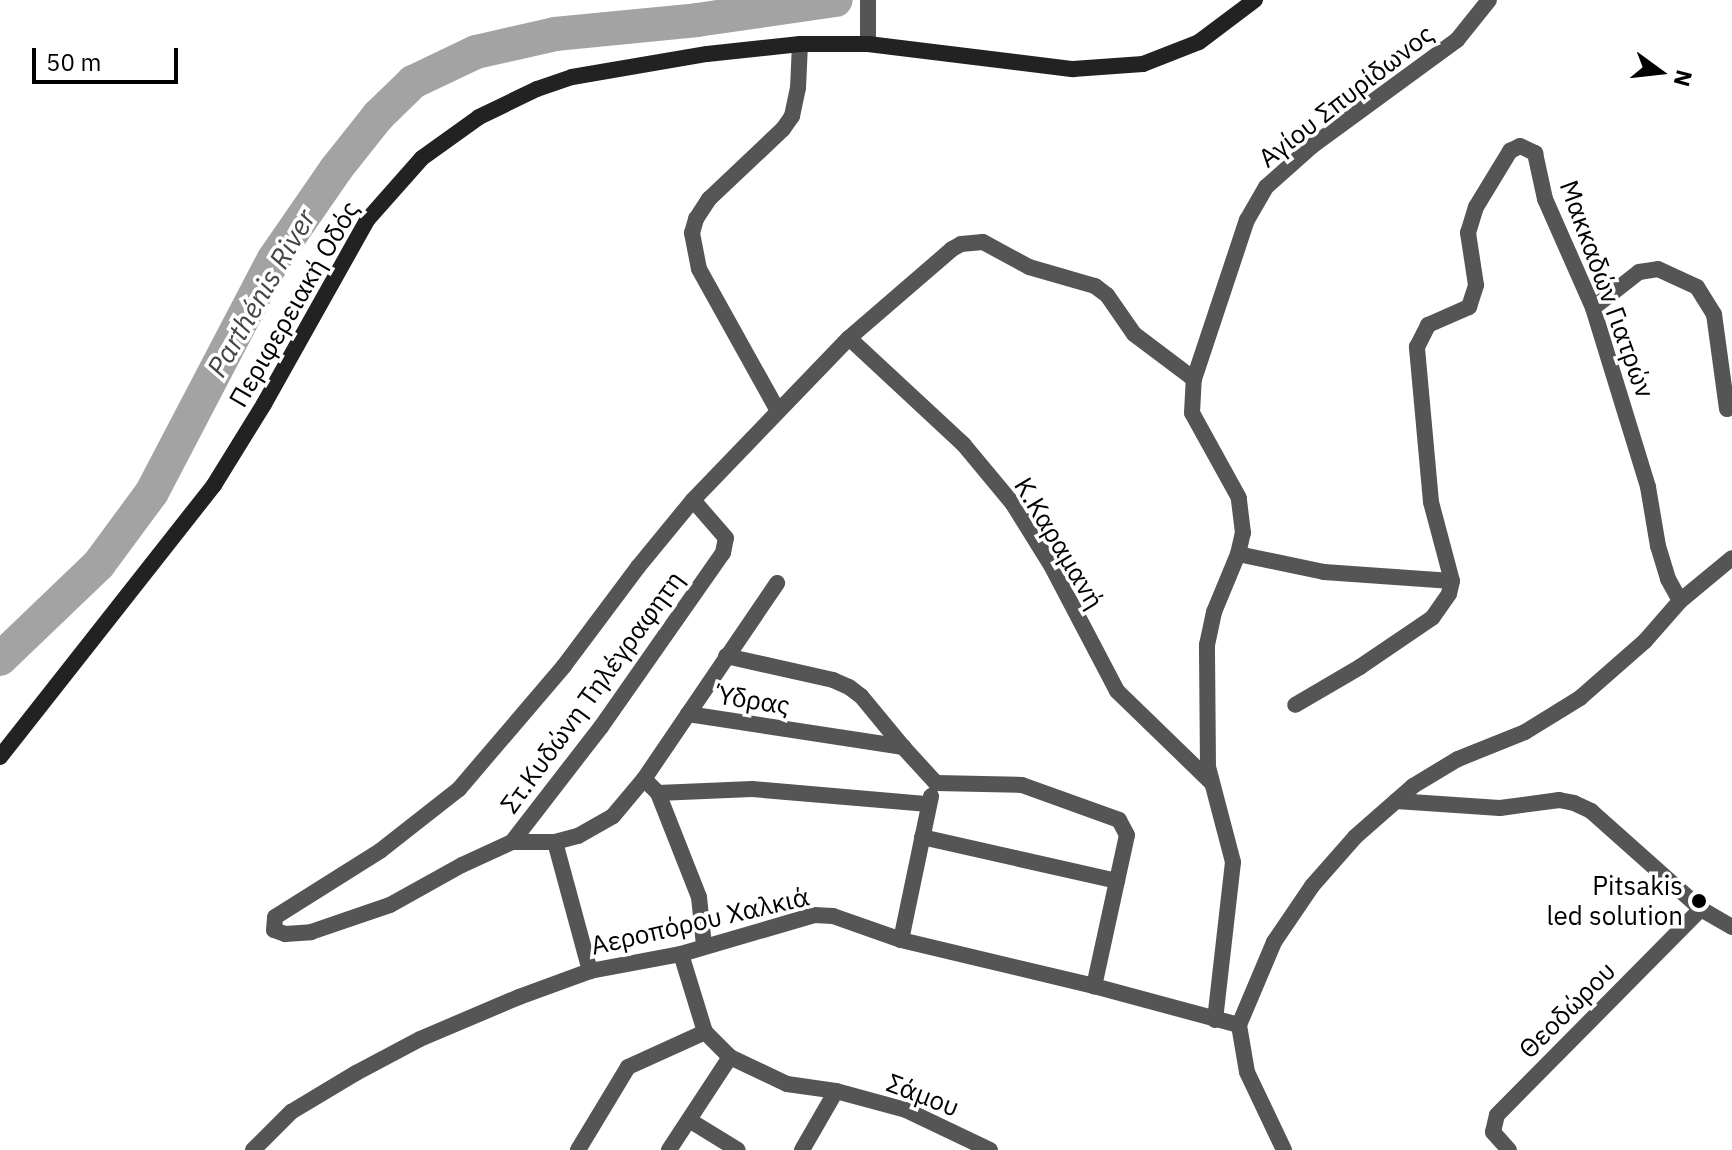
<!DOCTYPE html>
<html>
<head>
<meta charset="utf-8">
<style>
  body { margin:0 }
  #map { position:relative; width:1732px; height:1150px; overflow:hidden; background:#fff; font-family:"IBM Plex Sans",sans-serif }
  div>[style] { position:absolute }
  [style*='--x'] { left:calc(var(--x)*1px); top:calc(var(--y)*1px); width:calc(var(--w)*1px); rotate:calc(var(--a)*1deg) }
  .river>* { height:34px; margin:-17px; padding:0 17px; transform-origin:17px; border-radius:17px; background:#a3a3a3 }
  .minor>* { height:16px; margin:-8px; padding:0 8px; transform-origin:8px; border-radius:8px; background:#555 }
  .secondary>* { height:16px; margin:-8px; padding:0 8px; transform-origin:8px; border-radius:8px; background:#222 }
  .dots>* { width:22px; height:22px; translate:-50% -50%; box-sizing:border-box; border:4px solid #fff; border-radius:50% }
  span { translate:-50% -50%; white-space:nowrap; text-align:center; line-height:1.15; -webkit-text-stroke:7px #fff; paint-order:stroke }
  .street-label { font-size:26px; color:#000 }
  .poi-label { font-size:26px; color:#000 }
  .right { translate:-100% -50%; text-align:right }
  .water-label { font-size:28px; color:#444; font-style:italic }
  .north { position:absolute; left:1620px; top:32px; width:80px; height:80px; -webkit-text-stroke:6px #fff; paint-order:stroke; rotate:105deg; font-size:22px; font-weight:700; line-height:32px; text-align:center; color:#000 }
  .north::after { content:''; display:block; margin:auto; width:28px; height:36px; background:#000; clip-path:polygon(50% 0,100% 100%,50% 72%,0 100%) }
  .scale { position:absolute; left:32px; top:48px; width:146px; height:36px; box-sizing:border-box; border:4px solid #000; border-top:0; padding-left:10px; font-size:24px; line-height:28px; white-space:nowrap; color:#000; -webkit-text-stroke:6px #fff; paint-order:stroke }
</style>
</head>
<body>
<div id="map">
  <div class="river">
    <div style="--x:0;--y:659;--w:137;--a:-43.8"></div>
    <div style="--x:99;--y:564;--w:89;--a:-53.6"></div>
    <div style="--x:152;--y:492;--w:263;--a:-62.4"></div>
    <div style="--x:274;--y:259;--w:109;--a:-55.4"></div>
    <div style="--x:336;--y:169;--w:68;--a:-51.6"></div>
    <div style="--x:378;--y:116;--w:49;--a:-44.2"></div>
    <div style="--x:413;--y:82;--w:70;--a:-25.5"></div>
    <div style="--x:476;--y:52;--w:81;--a:-12.8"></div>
    <div style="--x:555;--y:34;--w:143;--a:-5.6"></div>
    <div style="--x:697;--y:20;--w:140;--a:-8.2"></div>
  </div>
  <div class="minor">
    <div style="--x:868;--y:0;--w:44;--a:90"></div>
    <div style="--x:1593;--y:308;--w:58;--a:-38"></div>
    <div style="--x:1639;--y:272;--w:19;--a:-9"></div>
    <div style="--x:1658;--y:269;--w:43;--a:24.8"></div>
    <div style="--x:1697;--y:287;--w:32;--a:58"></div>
    <div style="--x:1714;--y:314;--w:96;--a:82.2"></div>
    <div style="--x:849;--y:338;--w:157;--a:42.9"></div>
    <div style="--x:964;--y:445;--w:77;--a:50.3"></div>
    <div style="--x:1013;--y:504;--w:74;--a:58.2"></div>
    <div style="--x:1052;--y:567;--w:140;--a:62.3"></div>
    <div style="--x:1117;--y:691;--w:131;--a:44.1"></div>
    <div style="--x:778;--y:411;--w:162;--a:-119.1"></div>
    <div style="--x:699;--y:269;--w:37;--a:-101"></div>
    <div style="--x:692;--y:233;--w:15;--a:-74"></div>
    <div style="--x:696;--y:219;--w:24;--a:-57"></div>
    <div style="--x:709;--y:199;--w:102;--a:-43.4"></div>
    <div style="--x:783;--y:129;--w:16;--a:-55"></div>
    <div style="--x:792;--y:116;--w:29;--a:-78"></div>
    <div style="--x:798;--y:88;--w:44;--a:-87.4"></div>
    <div style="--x:693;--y:500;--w:87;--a:129.4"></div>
    <div style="--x:638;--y:567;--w:124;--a:126.8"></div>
    <div style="--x:564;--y:666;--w:162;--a:130.5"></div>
    <div style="--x:459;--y:789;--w:100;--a:141.9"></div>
    <div style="--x:380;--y:851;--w:124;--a:147.8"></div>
    <div style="--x:275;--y:917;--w:13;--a:94"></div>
    <div style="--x:274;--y:930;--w:12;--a:20"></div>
    <div style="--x:285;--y:934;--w:26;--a:-4"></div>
    <div style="--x:311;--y:932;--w:83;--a:-18.9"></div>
    <div style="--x:390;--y:905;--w:82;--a:-29.1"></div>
    <div style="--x:462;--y:865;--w:55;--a:-24.7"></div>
    <div style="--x:512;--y:842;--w:145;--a:-52.3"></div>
    <div style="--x:601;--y:727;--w:213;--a:-55"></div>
    <div style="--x:723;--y:553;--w:15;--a:-79"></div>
    <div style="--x:726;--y:538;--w:50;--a:-131"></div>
    <div style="--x:693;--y:500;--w:225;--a:-46.1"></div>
    <div style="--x:849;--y:338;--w:136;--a:-40.8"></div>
    <div style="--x:952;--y:249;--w:10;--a:-29"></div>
    <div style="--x:961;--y:244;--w:22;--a:-5"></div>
    <div style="--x:983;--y:242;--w:52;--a:28.5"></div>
    <div style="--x:1029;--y:267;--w:69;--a:16.1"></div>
    <div style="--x:1095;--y:286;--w:15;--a:37"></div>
    <div style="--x:1107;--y:295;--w:47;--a:55.3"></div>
    <div style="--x:1134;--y:334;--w:75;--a:36.9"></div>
    <div style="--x:1238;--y:554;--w:88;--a:11.8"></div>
    <div style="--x:1324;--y:572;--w:128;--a:4"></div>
    <div style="--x:1452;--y:581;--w:13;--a:103"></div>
    <div style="--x:1449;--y:594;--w:29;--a:125"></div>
    <div style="--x:1432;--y:618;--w:87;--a:145.8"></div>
    <div style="--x:1360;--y:667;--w:75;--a:149.7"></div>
    <div style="--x:1452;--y:581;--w:82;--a:-104.9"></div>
    <div style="--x:1431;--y:502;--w:156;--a:-95.2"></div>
    <div style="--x:1417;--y:347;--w:25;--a:-63"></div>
    <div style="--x:1428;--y:325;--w:45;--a:-23.7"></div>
    <div style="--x:1469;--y:307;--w:23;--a:-72"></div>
    <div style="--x:1476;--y:285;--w:53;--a:-98.7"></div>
    <div style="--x:1468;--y:233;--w:27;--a:-73"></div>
    <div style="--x:1476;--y:207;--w:66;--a:-58.7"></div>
    <div style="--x:1510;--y:151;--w:11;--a:-27"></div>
    <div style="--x:1520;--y:146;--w:17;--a:25"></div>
    <div style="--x:1535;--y:153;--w:47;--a:77.7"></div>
    <div style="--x:1545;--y:199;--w:119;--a:66.2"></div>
    <div style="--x:1593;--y:308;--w:187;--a:72.9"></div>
    <div style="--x:1648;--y:487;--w:60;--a:80.4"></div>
    <div style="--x:1658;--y:546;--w:34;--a:73"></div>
    <div style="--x:1668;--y:579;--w:25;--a:61"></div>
    <div style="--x:726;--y:656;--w:110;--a:12.6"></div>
    <div style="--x:833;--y:680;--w:17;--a:24"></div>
    <div style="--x:849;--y:687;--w:15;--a:37"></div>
    <div style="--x:861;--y:696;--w:66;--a:50.5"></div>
    <div style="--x:688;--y:714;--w:218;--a:8.7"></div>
    <div style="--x:903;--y:747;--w:49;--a:47.5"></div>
    <div style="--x:936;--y:783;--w:86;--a:1.3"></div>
    <div style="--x:1022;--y:785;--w:103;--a:19.8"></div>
    <div style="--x:1119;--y:820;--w:17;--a:62"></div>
    <div style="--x:1127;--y:835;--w:155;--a:102.3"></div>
    <div style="--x:644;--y:779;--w:20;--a:45"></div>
    <div style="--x:658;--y:793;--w:94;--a:-2.4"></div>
    <div style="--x:752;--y:789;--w:177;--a:4.9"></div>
    <div style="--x:658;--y:793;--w:112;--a:68.5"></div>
    <div style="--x:699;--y:897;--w:48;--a:84.1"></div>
    <div style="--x:1396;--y:801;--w:104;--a:3.9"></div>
    <div style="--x:1500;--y:808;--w:60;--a:-7.7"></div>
    <div style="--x:1559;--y:800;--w:15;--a:11"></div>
    <div style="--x:1574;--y:803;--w:19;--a:25"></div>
    <div style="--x:1591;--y:811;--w:147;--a:41.7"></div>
    <div style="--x:1701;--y:909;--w:36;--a:30"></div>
    <div style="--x:922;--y:837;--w:200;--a:12.7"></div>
    <div style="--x:512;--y:842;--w:43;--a:0"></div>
    <div style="--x:555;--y:842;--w:24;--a:-15"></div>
    <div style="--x:578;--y:836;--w:40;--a:-29.7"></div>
    <div style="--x:613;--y:816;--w:48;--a:-50"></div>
    <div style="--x:644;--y:779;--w:237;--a:-55.8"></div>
    <div style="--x:555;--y:842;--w:134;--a:74.8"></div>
    <div style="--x:901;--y:940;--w:147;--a:-78.2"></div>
    <div style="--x:681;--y:954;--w:82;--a:72.9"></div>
    <div style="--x:705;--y:1032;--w:35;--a:45"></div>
    <div style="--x:730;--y:1057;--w:63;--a:25.3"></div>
    <div style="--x:787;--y:1084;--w:49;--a:8.1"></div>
    <div style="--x:836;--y:1091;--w:73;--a:15.2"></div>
    <div style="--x:906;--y:1110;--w:93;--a:25.5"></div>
    <div style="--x:1215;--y:1020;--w:159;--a:-83.5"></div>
    <div style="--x:1233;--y:862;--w:98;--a:-104.7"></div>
    <div style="--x:1208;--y:767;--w:122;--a:-90.5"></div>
    <div style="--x:1207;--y:645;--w:34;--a:-78"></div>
    <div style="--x:1214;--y:612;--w:63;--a:-67.5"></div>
    <div style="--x:1238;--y:554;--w:22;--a:-77"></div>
    <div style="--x:1243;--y:533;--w:35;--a:-97"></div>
    <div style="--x:1239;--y:498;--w:97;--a:-118.9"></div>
    <div style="--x:1192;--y:413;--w:34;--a:-87"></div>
    <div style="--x:1194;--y:379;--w:168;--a:-71.6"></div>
    <div style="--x:1247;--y:220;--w:38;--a:-60"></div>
    <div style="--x:1266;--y:187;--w:62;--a:-41.7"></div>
    <div style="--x:1312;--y:146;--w:180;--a:-36.2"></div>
    <div style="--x:1457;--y:40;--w:51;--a:-51.3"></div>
    <div style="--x:689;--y:1120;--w:57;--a:31.5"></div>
    <div style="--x:253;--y:1150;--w:54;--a:-45"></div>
    <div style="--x:291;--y:1112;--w:76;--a:-31"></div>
    <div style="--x:356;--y:1073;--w:72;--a:-28"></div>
    <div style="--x:420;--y:1039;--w:108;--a:-23"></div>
    <div style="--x:519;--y:997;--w:76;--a:-20.1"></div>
    <div style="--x:590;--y:971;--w:93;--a:-10.6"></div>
    <div style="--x:681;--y:954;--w:139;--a:-16.3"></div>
    <div style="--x:814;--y:915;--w:19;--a:3"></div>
    <div style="--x:833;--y:916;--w:72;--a:19.4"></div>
    <div style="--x:901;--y:940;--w:198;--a:13.4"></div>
    <div style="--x:1094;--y:986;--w:150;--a:15.1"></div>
    <div style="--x:578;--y:1150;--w:97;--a:-58.9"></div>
    <div style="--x:628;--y:1067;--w:85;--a:-24.4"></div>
    <div style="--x:669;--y:1150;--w:111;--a:-56.7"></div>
    <div style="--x:802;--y:1150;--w:68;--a:-60"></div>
    <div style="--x:1284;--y:1150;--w:86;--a:-115.4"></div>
    <div style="--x:1247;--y:1072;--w:48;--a:-99.7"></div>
    <div style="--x:1239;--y:1025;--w:90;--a:-67.1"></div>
    <div style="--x:1274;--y:942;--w:68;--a:-55.8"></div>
    <div style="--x:1312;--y:886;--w:65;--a:-48.7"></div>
    <div style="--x:1355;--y:837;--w:77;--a:-41.3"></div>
    <div style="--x:1413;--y:786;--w:52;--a:-31"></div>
    <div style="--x:1458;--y:759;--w:72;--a:-21.9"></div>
    <div style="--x:1525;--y:732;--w:65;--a:-31.7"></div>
    <div style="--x:1580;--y:698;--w:86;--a:-41.2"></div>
    <div style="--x:1645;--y:641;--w:53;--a:-48.8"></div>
    <div style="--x:1680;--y:601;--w:67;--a:-39.6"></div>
    <div style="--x:1509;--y:1150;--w:24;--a:-132"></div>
    <div style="--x:1493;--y:1132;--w:17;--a:-77"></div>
    <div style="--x:1497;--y:1115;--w:290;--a:-45.3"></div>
  </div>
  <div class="secondary">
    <div style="--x:0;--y:757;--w:346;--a:-51.8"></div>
    <div style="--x:214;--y:485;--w:95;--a:-58.3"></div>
    <div style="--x:264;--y:404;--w:212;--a:-60.7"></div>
    <div style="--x:368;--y:219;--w:81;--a:-48.5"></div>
    <div style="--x:422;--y:158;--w:70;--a:-35.7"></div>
    <div style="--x:479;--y:117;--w:64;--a:-25.8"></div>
    <div style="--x:537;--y:89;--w:37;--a:-19"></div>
    <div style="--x:572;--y:77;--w:137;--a:-9.7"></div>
    <div style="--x:707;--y:54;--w:94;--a:-6.1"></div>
    <div style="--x:800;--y:44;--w:68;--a:0"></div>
    <div style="--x:868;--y:44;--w:207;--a:7"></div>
    <div style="--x:1073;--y:69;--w:70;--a:-4.1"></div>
    <div style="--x:1143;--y:64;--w:60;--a:-21.4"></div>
    <div style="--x:1199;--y:42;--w:70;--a:-36.9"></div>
  </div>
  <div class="dots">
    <div style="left:1699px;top:901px;background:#000"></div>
  </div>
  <div class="street-label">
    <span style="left:1346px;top:96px;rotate:-38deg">Αγίου Σπυρίδωνος</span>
    <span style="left:1607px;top:289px;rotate:70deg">Μακκαδών Γιατρών</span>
    <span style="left:294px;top:304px;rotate:-60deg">Περιφερειακή Οδός</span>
    <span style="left:1059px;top:543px;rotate:59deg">Κ.Καραμανή</span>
    <span style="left:592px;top:692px;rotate:-54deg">Στ.Κυδώνη Τηλέγραφητη</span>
    <span style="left:753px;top:700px;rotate:9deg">Ύδρας</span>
    <span style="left:700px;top:921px;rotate:-13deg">Αεροπόρου Χαλκιά</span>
    <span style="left:1567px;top:1010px;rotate:-45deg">Θεοδώρου</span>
    <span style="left:923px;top:1095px;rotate:21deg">Σάμου</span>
  </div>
  <div class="poi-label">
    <span class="right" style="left:1683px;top:901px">Pitsakis<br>led solution</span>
  </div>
  <div class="water-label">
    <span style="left:261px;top:293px;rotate:-60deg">Parthénis River</span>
  </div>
  <div class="north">N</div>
  <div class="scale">50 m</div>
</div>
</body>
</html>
